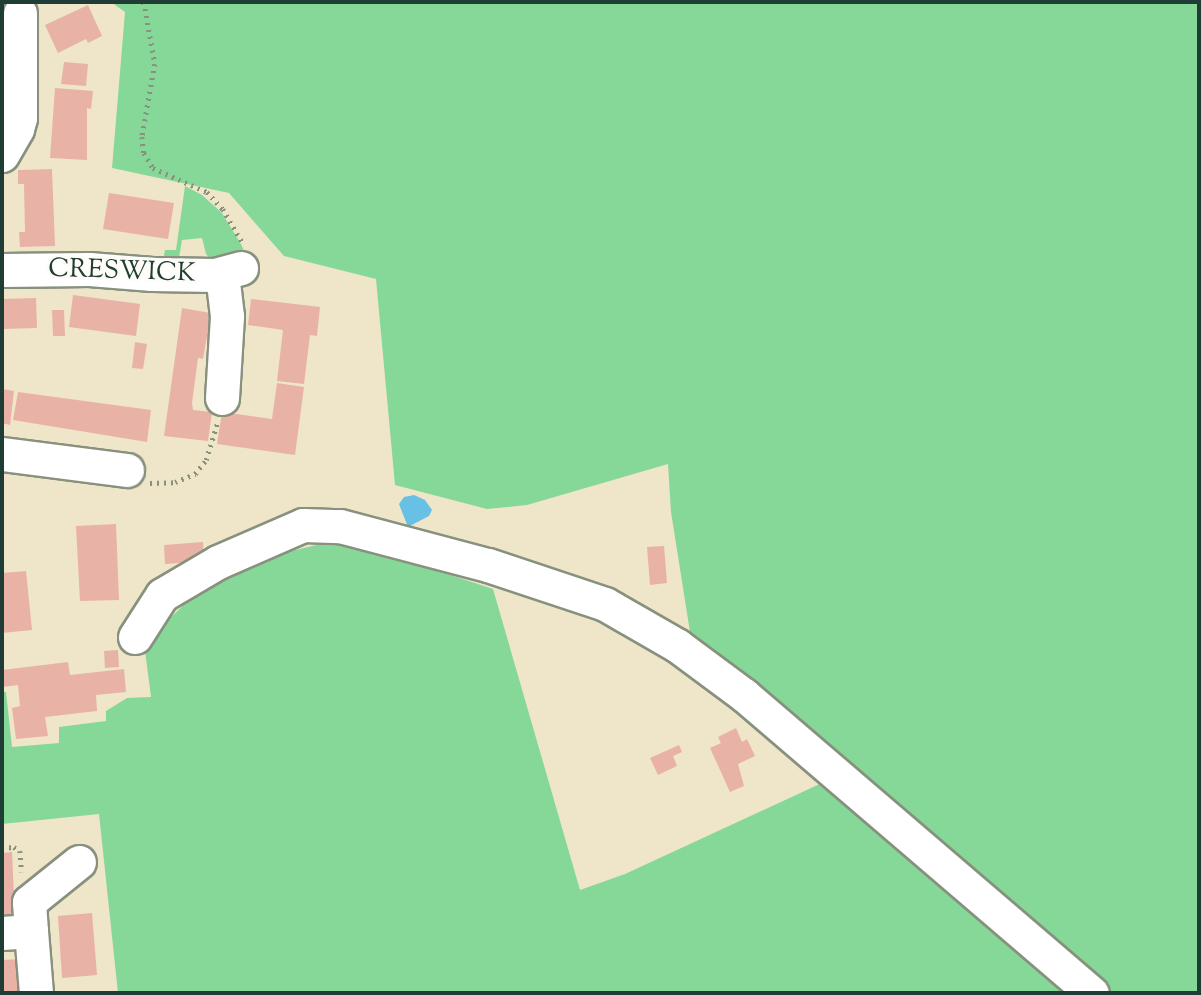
<!DOCTYPE html>
<html>
<head>
<meta charset="utf-8">
<style>
  body { margin:0 }
  #map { position:relative; width:1201px; height:995px; overflow:hidden; background:#efe5c9; font-family:"Sorts Mill Goudy",serif }
  div>[style] { position:absolute }
  [style*='--x'] { left:calc(var(--x)*1px); top:calc(var(--y)*1px); width:calc(var(--w)*1px); rotate:calc(var(--a)*1deg) }
  .green>* { inset:0; background:#86d899 }
  .water>* { inset:0; background:#68c0e5 }
  .building>* { inset:0; background:#e9b2a6 }
  .path>* { height:4.5px; margin-top:-2.25px; transform-origin:0; background:repeating-linear-gradient(90deg,#87917e 0 2px,transparent 0 7px) }
  .roads { filter:drop-shadow(2px 0 #87917e) drop-shadow(-2px 0 #87917e) drop-shadow(0 2px #87917e) drop-shadow(0 -2px #87917e) }
  .minor>* { height:33px; margin:-16.5px; padding:0 16.5px; transform-origin:16.5px; border-radius:16.5px; background:#fff }
  span { translate:-50% -50%; white-space:nowrap; text-align:center; line-height:1.15; -webkit-text-stroke:6px #fdfcf7; paint-order:stroke }
  .street-label { font-size:26px; color:#1f3d34 }
  .frame { position:absolute; inset:0; border:4px solid #1f3d34; pointer-events:none }
</style>
</head>
<body>
<div id="map">
  <div class="green">
    <div style="clip-path:polygon(111px 2px,1199px 2px,1199px 993px,1108px 993px,777px 699px,690px 632px,671px 512px,668px 464px,527px 505px,487px 509px,395px 485px,376px 279px,284px 256px,229px 193px,112px 168px,125px 12px)"></div>
    <div style="clip-path:polygon(185px 186px,202px 195px,222px 213px,241px 244px,252px 269px,253px 281px,235px 288px,206px 254px,202px 238px,182px 240px,179px 258px,162px 266px,165px 250px,176px 250px)"></div>
    <div style="clip-path:polygon(325px 543px,375px 550px,493px 589px,580px 890px,625px 874px,837px 776px,1085px 993px,118px 993px,99px 814px,2px 824px,2px 692px,6px 692px,12px 747px,59px 743px,59px 727px,106px 721px,106px 711px,127px 698px,151px 697px,144px 643px,213px 577px,253px 560px)"></div>
  </div>
  <div class="water">
    <div style="clip-path:polygon(414px 495px,425px 500px,432px 510px,429px 516px,408px 527px,399px 504px,404px 497px)"></div>
  </div>
  <div class="building">
    <div style="clip-path:polygon(88px 5px,102px 36px,88px 43px,86px 39px,58px 53px,45px 25px)"></div>
    <div style="clip-path:polygon(64px 62px,88px 64px,86px 86px,61px 84px)"></div>
    <div style="clip-path:polygon(55px 88px,93px 91px,91px 109px,87px 108px,87px 160px,50px 158px)"></div>
    <div style="clip-path:polygon(52px 169px,55px 246px,20px 247px,19px 232px,25px 232px,24px 184px,18px 184px,18px 170px)"></div>
    <div style="clip-path:polygon(109px 193px,174px 203px,168px 239px,103px 229px)"></div>
    <div style="clip-path:polygon(73px 295px,140px 304px,136px 336px,69px 327px)"></div>
    <div style="clip-path:polygon(36px 298px,37px 328px,2px 329px,2px 299px)"></div>
    <div style="clip-path:polygon(251px 299px,320px 307px,317px 336px,310px 335px,304px 384px,277px 381px,283px 330px,248px 325px)"></div>
    <div style="clip-path:polygon(182px 308px,216px 314px,213px 337px,207px 336px,203px 359px,198px 358px,192px 403px,193px 410px,212px 412px,208px 441px,164px 436px)"></div>
    <div style="clip-path:polygon(52px 310px,64px 310px,65px 336px,53px 336px)"></div>
    <div style="clip-path:polygon(135px 342px,147px 344px,143px 369px,132px 368px)"></div>
    <div style="clip-path:polygon(277px 383px,304px 387px,295px 455px,217px 444px,222px 412px,272px 419px)"></div>
    <div style="clip-path:polygon(2px 389px,14px 391px,10px 425px,2px 423px)"></div>
    <div style="clip-path:polygon(18px 392px,151px 410px,147px 442px,13px 420px)"></div>
    <div style="clip-path:polygon(116px 524px,119px 600px,80px 601px,76px 526px)"></div>
    <div style="clip-path:polygon(203px 542px,204px 561px,165px 564px,164px 545px)"></div>
    <div style="clip-path:polygon(664px 546px,667px 583px,650px 585px,647px 547px)"></div>
    <div style="clip-path:polygon(26px 571px,32px 630px,2px 633px,2px 573px)"></div>
    <div style="clip-path:polygon(118px 650px,119px 667px,105px 668px,104px 651px)"></div>
    <div style="clip-path:polygon(68px 662px,70px 675px,124px 669px,126px 692px,96px 695px,97px 711px,45px 717px,48px 736px,16px 739px,12px 708px,20px 706px,18px 685px,2px 687px,2px 670px)"></div>
    <div style="clip-path:polygon(736px 728px,742px 742px,747px 739px,755px 756px,738px 764px,744px 786px,730px 792px,710px 748px,721px 743px,718px 737px)"></div>
    <div style="clip-path:polygon(679px 745px,682px 752px,673px 756px,677px 766px,658px 775px,650px 758px)"></div>
    <div style="clip-path:polygon(12px 852px,15px 918px,2px 918px,2px 853px)"></div>
    <div style="clip-path:polygon(92px 913px,97px 975px,62px 978px,58px 916px)"></div>
    <div style="clip-path:polygon(21px 959px,23px 993px,2px 993px,2px 960px)"></div>
  </div>
  <div class="path">
    <div style="--x:144;--y:2;--w:63;--a:79.9"></div>
    <div style="--x:155;--y:64;--w:74;--a:100.1"></div>
    <div style="--x:142;--y:137;--w:16;--a:83"></div>
    <div style="--x:144;--y:153;--w:17;--a:59"></div>
    <div style="--x:153;--y:168;--w:59;--a:24"></div>
    <div style="--x:207;--y:192;--w:23;--a:47"></div>
    <div style="--x:223;--y:209;--w:38;--a:60"></div>
    <div style="--x:150;--y:483;--w:25;--a:-2"></div>
    <div style="--x:175;--y:482;--w:22;--a:-22"></div>
    <div style="--x:195;--y:474;--w:18;--a:-52"></div>
    <div style="--x:206;--y:460;--w:39;--a:-73"></div>
    <div style="--x:2;--y:848;--w:12;--a:-5"></div>
    <div style="--x:14;--y:847;--w:7;--a:34"></div>
    <div style="--x:20;--y:851;--w:21;--a:85"></div>
  </div>
  <div class="roads">
    <div class="minor">
      <div style="--x:2;--y:155;--w:30;--a:-60"></div>
      <div style="--x:17;--y:129;--w:11;--a:-75"></div>
      <div style="--x:20;--y:118;--w:105;--a:-90"></div>
      <div style="--x:2;--y:270;--w:87;--a:-0.7"></div>
      <div style="--x:89;--y:269;--w:63;--a:4.5"></div>
      <div style="--x:152;--y:274;--w:63;--a:0.9"></div>
      <div style="--x:215;--y:275;--w:27;--a:-15"></div>
      <div style="--x:222;--y:398;--w:82;--a:-86.5"></div>
      <div style="--x:227;--y:316;--w:42;--a:-96.8"></div>
      <div style="--x:2;--y:454;--w:126;--a:7.3"></div>
      <div style="--x:135;--y:637;--w:50;--a:-57.3"></div>
      <div style="--x:162;--y:595;--w:65;--a:-30.5"></div>
      <div style="--x:218;--y:562;--w:93;--a:-23.5"></div>
      <div style="--x:303;--y:525;--w:37;--a:2"></div>
      <div style="--x:340;--y:526;--w:153;--a:14.8"></div>
      <div style="--x:488;--y:565;--w:123;--a:18.4"></div>
      <div style="--x:605;--y:604;--w:84;--a:29.9"></div>
      <div style="--x:678;--y:646;--w:82;--a:36.6"></div>
      <div style="--x:744;--y:695;--w:458;--a:40.6"></div>
      <div style="--x:31;--y:931;--w:29;--a:-94"></div>
      <div style="--x:29;--y:902;--w:64;--a:-38.7"></div>
      <div style="--x:2;--y:933;--w:29;--a:-4"></div>
      <div style="--x:31;--y:931;--w:62;--a:85.4"></div>
    </div>
  </div>
  <div class="street-label">
    <span style="left:122px;top:272px;rotate:2deg">CRESWICK</span>
  </div>
  <div class="frame"></div>
</div>
</body>
</html>
